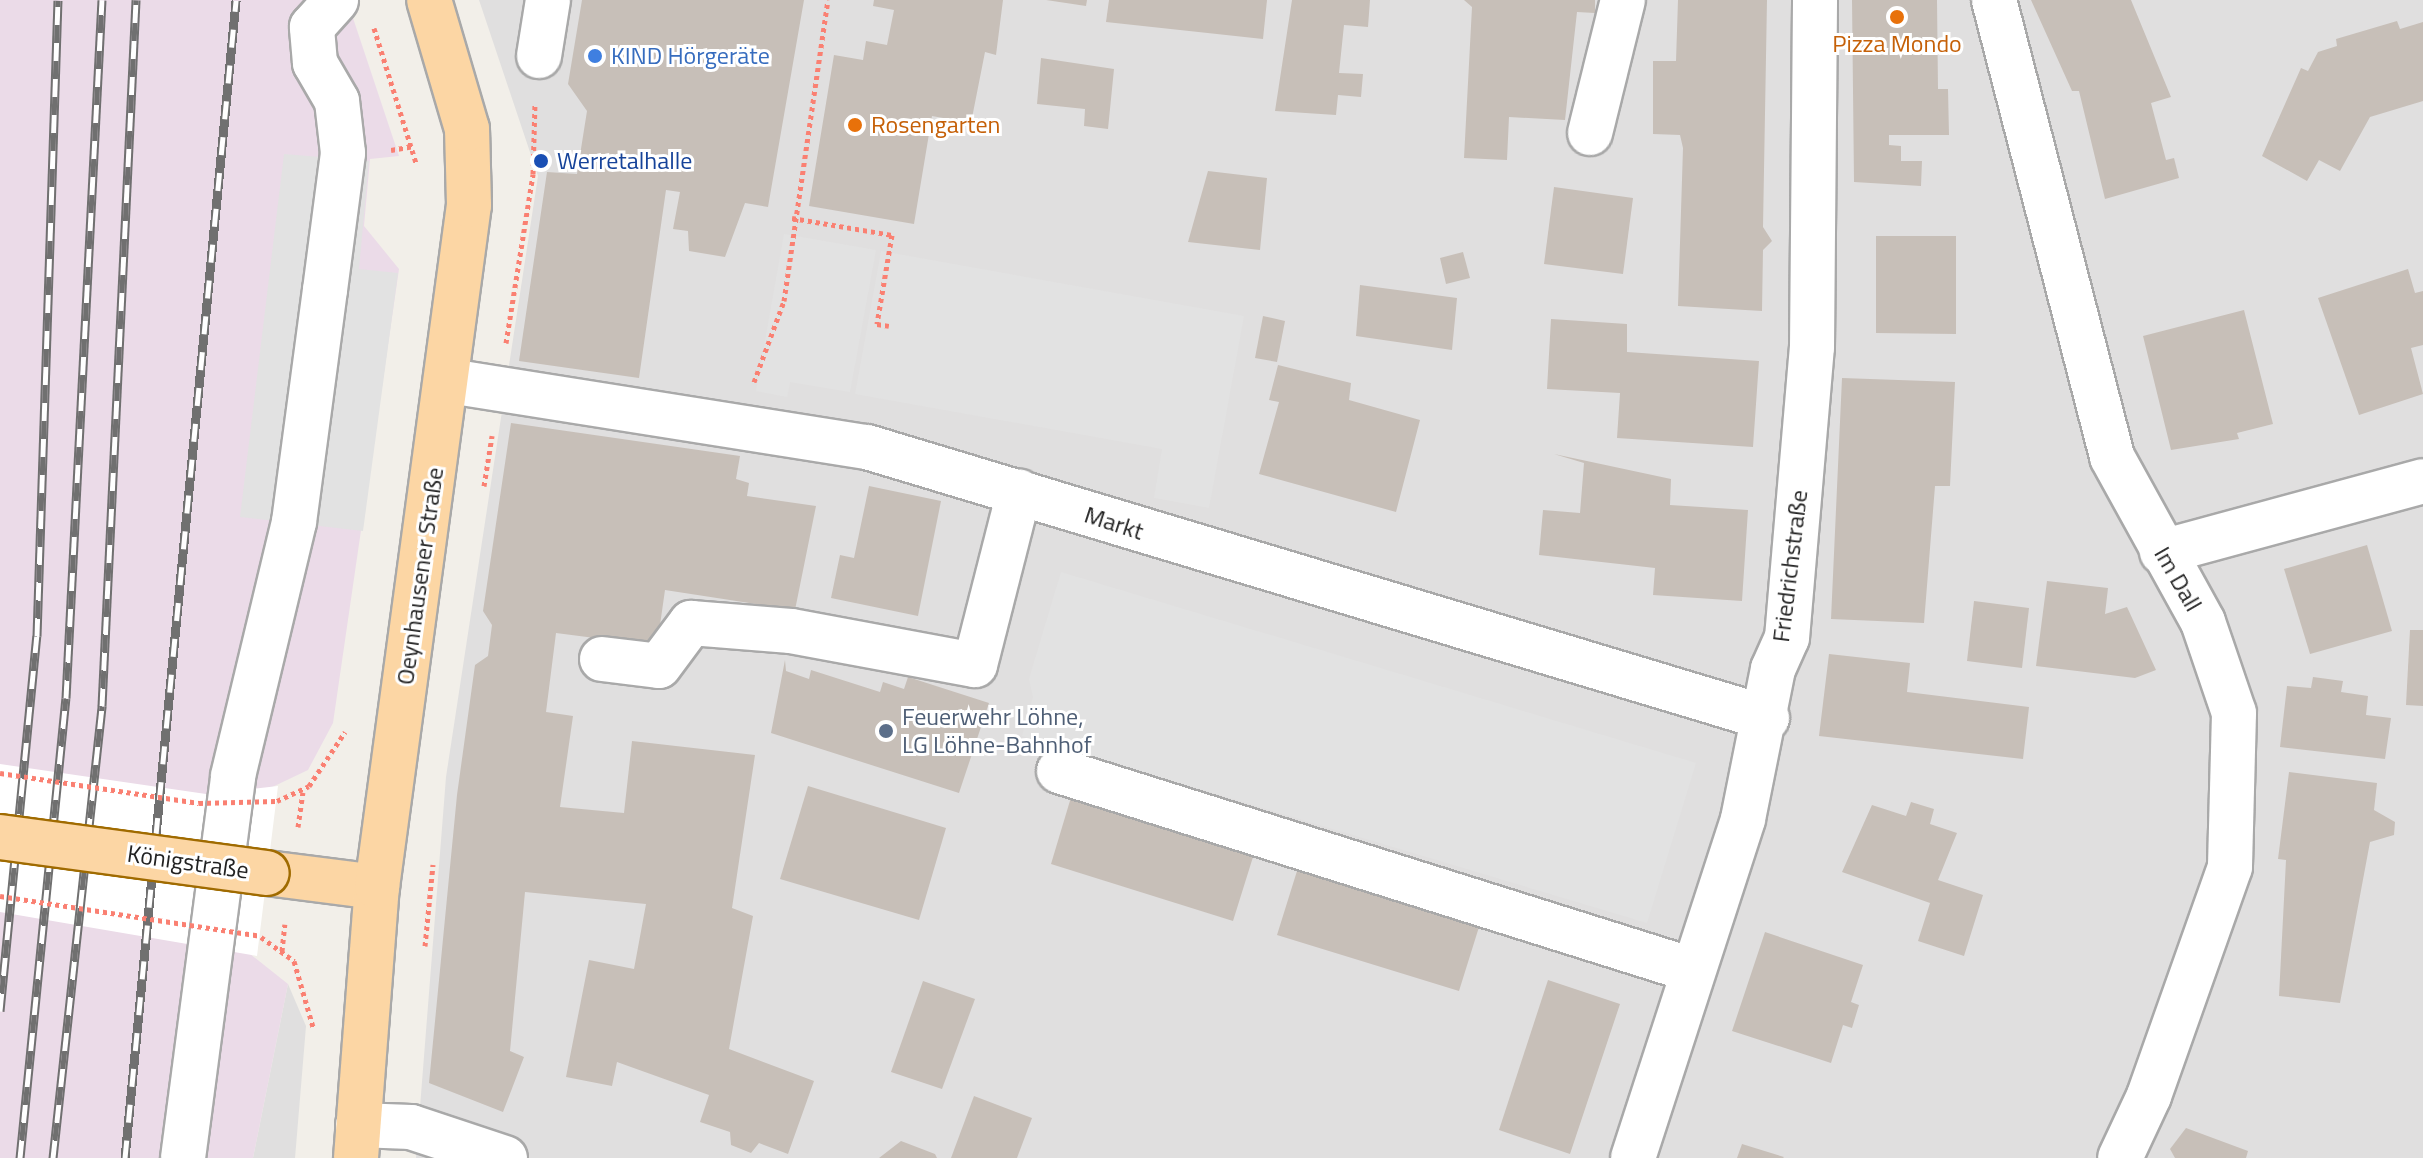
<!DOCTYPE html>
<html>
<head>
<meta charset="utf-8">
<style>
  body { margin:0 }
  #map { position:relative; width:2423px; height:1158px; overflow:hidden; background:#f2efe9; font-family:"Titillium Web",sans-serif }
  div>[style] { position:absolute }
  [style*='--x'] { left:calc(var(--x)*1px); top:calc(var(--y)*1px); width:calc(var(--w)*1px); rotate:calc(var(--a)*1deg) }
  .residential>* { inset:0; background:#e0dfdf }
  .industrial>* { inset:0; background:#ebdbe8 }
  .parking>* { inset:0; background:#e2e2e2 }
  .pier>* { inset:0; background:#fff }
  .building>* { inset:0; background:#c7bfb8 }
  .path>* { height:5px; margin-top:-2.5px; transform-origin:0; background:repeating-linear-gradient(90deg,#fa8072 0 4px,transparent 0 8px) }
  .roads { filter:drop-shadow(2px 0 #a9a9a9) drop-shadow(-2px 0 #a9a9a9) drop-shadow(0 2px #a9a9a9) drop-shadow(0 -2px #a9a9a9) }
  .minor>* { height:44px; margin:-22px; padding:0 22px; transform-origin:22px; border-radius:22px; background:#fff }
  .major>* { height:44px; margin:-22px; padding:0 22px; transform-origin:22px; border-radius:22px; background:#fcd6a4 }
  .rail>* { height:9px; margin-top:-4.5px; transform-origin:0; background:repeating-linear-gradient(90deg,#fff 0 18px,#707070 0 36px); box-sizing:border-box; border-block:2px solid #707070 }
  .path-bridge>* { height:5px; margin-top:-2.5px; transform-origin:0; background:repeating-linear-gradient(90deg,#fa8072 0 4px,transparent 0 8px) }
  .bridges { filter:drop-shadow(2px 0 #a06b00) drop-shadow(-2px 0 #a06b00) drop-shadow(0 2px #a06b00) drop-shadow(0 -2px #a06b00) }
  .major-bridge>* { height:44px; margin:-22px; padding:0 22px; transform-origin:22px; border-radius:22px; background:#fcd6a4 }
  .dots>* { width:22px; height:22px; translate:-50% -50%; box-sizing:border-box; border:4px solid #fff; border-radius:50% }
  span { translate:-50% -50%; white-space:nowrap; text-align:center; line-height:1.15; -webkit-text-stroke:6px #fff; paint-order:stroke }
  .food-label { font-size:24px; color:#c56008 }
  .left { translate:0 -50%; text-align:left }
  .shop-label { font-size:24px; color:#366cbe }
  .transit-label { font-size:24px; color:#164399 }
  .street-label { font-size:24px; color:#222 }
  .service-label { font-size:24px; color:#4e5e75 }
</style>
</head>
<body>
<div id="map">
  <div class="residential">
    <div style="clip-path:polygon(479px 0,2423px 0,2423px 1158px,416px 1158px,446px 777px,538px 176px)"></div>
    <div style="clip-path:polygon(288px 984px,306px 1026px,295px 1158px,253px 1158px)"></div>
  </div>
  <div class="industrial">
    <div style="clip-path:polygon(0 0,347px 0,399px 156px,370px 159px,364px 226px,399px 269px,333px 723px,308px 770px,266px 790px,245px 950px,288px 984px,253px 1158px,0 1158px)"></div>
  </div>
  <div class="parking">
    <div style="clip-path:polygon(284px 154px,369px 161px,359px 269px,398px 273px,363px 531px,240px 517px)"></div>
    <div style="clip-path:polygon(784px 234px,876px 250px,850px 392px,790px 382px,787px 397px,756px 391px)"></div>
    <div style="clip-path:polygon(881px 251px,1244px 316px,1209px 508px,1154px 498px,1162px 449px,855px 394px)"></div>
    <div style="clip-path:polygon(1061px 572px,1696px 763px,1647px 923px,1022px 736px,1033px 697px,1029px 679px)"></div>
  </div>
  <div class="pier">
    <div style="clip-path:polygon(0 764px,206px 794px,278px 786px,257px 956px,0 912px)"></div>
  </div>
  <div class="building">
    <div style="clip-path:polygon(582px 0,804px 0,768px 207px,745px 203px,725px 257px,689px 251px,688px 231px,673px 229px,680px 192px,666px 190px,639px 378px,519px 361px,547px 172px,577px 174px,587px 111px,568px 84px)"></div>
    <div style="clip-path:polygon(874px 0,1003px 0,996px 55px,985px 52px,971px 123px,932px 116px,914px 224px,809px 206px,834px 55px,863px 60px,866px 41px,887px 45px,894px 10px,873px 6px)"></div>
    <div style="clip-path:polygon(1046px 0,1087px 0,1086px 6px)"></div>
    <div style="clip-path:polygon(1109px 0,1267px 0,1263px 39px,1106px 22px)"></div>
    <div style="clip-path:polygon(1292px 0,1370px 0,1368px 27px,1344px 25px,1339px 73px,1363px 74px,1361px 97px,1338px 95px,1336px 115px,1275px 111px)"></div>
    <div style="clip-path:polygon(1464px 0,1595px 0,1595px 13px,1577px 12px,1565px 120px,1509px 117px,1507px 160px,1464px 158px,1472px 7px)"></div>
    <div style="clip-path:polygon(1678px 0,1767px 0,1763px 227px,1772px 241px,1763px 250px,1762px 311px,1678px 306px,1683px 148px,1680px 135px,1653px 134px,1653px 61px,1676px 61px)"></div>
    <div style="clip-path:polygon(1852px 0,1937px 0,1938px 89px,1948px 89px,1949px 135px,1889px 135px,1889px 145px,1901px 146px,1901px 161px,1922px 161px,1921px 186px,1854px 182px)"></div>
    <div style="clip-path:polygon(2031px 0,2131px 0,2171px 97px,2151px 103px,2166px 160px,2174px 158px,2179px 178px,2105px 199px,2079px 91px,2072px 91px)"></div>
    <div style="clip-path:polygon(2397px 21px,2400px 29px,2423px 22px,2423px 101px,2370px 117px,2340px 171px,2319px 160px,2307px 181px,2262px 156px,2301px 68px,2308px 71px,2318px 52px,2337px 46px,2336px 39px)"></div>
    <div style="clip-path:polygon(1041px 58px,1114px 69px,1108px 129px,1084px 126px,1085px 109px,1037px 104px)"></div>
    <div style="clip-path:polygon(1208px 171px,1267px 178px,1260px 250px,1188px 242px)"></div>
    <div style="clip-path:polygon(1554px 187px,1633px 198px,1623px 274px,1544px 264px)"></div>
    <div style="clip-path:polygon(1876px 236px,1956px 236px,1956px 334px,1876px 333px)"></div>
    <div style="clip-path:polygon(1463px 252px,1470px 278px,1446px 284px,1440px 258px)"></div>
    <div style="clip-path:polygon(2408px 269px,2415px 293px,2423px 291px,2423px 345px,2411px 348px,2423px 394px,2359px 415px,2318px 298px)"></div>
    <div style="clip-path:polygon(1360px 285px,1457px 298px,1452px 350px,1356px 336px)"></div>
    <div style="clip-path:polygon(2244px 310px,2273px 424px,2237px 433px,2239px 439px,2171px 450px,2143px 336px)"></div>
    <div style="clip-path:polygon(1263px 316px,1285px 321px,1277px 362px,1255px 358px)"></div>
    <div style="clip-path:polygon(1551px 319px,1627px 324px,1627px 352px,1759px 361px,1753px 447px,1617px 438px,1620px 393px,1547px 389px)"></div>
    <div style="clip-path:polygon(1278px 365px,1351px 383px,1349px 400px,1420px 420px,1396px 512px,1259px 474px,1279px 402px,1269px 400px)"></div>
    <div style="clip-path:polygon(1842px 378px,1955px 382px,1950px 486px,1935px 486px,1924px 623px,1831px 619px)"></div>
    <div style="clip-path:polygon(511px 423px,740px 456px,736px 479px,749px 483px,747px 496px,816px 506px,795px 610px,665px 590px,657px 646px,556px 633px,546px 712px,573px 716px,560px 807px,624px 813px,632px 741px,755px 755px,732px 908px,753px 916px,729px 1049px,814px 1081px,788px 1154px,759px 1143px,751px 1153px,731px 1145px,730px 1132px,700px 1122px,709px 1095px,617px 1062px,612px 1086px,566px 1077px,589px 960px,634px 969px,646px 904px,525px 892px,510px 1051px,524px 1057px,503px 1112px,429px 1083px,457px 795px,475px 665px,488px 656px,492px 625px,483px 611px)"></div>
    <div style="clip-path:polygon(1554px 454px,1671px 479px,1670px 505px,1748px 510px,1742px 601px,1653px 595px,1655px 568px,1539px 555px,1543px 510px,1580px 513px,1584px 463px)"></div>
    <div style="clip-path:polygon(869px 486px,941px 501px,918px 616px,831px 598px,840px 555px,854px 558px)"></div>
    <div style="clip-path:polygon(2367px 545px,2392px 631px,2310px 654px,2284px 569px)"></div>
    <div style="clip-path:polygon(2047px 581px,2108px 588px,2105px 614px,2127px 607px,2156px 670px,2135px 678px,2036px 666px)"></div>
    <div style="clip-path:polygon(1974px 601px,2029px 608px,2022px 668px,1967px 661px)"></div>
    <div style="clip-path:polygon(2410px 630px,2423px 630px,2423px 706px,2406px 705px)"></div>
    <div style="clip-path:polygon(1829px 654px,1910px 663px,1907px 692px,2029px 707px,2023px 759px,1819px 736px)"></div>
    <div style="clip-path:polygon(785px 660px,786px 671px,809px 679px,811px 670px,880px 692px,883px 682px,904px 689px,908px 677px,989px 703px,959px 793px,771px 733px)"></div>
    <div style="clip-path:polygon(2313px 677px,2343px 681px,2341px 692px,2368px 696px,2366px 715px,2391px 718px,2385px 759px,2280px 747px,2287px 686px,2311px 688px)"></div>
    <div style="clip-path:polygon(2289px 772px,2377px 783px,2374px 810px,2395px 822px,2394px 835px,2370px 842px,2340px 1003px,2279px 996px,2286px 860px,2278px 859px)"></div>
    <div style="clip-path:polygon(1075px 784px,1258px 841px,1233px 921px,1051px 864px)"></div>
    <div style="clip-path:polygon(808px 786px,946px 828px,919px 920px,780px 879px)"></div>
    <div style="clip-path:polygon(1911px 802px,1934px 809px,1930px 824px,1957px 833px,1938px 880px,1983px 895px,1964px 956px,1918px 941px,1930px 903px,1842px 872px,1872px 805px,1906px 816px)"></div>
    <div style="clip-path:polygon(1302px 855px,1484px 911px,1459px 991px,1277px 935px)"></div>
    <div style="clip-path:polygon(1765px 932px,1863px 965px,1851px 1002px,1859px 1005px,1852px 1028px,1843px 1025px,1831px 1063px,1732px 1031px)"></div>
    <div style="clip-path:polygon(1548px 980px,1620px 1004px,1570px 1154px,1499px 1130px)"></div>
    <div style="clip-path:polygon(923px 981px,975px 999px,942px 1089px,891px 1072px)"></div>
    <div style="clip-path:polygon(974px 1096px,1032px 1118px,1017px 1158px,951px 1158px)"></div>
    <div style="clip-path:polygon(2186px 1128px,2248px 1151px,2246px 1158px,2175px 1158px,2170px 1149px)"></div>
    <div style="clip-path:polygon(901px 1141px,935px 1154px,937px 1158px,879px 1158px)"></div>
    <div style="clip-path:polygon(1742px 1144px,1784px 1157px,1783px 1158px,1737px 1158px)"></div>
  </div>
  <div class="path">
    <div style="--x:374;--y:28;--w:141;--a:72.7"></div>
    <div style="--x:391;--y:150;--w:22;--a:-10"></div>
    <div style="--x:792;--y:218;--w:101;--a:9.6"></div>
    <div style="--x:892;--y:235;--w:90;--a:99.6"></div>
    <div style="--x:877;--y:324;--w:12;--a:9"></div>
    <div style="--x:506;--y:343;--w:171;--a:-80.9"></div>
    <div style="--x:533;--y:174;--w:71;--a:-88.4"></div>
    <div style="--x:754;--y:382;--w:86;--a:-69.7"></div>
    <div style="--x:784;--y:301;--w:304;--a:-81.7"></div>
    <div style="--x:484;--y:486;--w:51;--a:-80.9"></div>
    <div style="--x:277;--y:801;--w:35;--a:-25"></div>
    <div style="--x:309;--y:786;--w:65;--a:-56.3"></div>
    <div style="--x:298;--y:827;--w:35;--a:-82"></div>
    <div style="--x:261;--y:937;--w:41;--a:36"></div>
    <div style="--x:294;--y:961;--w:69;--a:73.9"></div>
    <div style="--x:425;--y:946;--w:82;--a:-84.4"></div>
    <div style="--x:282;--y:951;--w:27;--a:-84"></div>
  </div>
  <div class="roads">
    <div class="minor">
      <div style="--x:1994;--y:0;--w:472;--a:75.5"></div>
      <div style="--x:2112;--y:457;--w:188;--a:61.1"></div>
      <div style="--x:2203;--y:622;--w:96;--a:71.2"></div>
      <div style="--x:2234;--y:713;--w:154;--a:91.5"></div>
      <div style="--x:2230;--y:867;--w:243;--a:109.5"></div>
      <div style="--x:2149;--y:1096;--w:68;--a:115.1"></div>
      <div style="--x:539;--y:56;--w:57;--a:-80.9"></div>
      <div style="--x:1590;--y:133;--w:137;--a:-76.1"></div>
      <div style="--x:449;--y:381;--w:423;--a:9"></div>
      <div style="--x:867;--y:447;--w:940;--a:16.76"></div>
      <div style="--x:2162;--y:552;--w:270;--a:-15.2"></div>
      <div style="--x:602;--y:659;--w:57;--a:7"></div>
      <div style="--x:659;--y:666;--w:54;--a:-53.3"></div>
      <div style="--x:691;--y:623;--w:100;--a:4.6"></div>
      <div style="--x:791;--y:631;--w:187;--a:10.5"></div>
      <div style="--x:975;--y:665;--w:179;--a:-75.7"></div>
      <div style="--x:1059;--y:771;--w:664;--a:17.45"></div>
      <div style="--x:358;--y:1125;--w:53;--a:2.2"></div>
      <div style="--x:411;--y:1127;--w:99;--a:18.3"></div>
      <div style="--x:183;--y:1158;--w:385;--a:-82.5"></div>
      <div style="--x:233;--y:776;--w:261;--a:-76.5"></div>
      <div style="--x:294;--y:522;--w:234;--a:-82.4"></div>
      <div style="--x:325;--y:290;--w:138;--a:-82.5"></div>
      <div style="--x:343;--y:153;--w:52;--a:-96.6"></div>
      <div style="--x:337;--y:101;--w:44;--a:-120.1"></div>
      <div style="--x:315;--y:63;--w:36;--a:-95"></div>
      <div style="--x:312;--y:27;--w:36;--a:-48"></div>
      <div style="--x:1633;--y:1158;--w:356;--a:-72"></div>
      <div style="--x:1743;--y:819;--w:153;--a:-78.7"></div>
      <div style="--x:1773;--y:669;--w:34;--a:-66"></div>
      <div style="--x:1787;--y:638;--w:292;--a:-85.1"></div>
      <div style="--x:1812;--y:347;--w:347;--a:-89.5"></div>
    </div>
    <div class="major">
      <div style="--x:267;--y:873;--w:111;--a:7.3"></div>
      <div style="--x:356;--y:1158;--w:272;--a:-85.6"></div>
      <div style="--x:377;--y:887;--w:688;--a:-82.32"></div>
      <div style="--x:469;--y:205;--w:76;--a:-91.5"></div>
      <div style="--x:467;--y:129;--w:134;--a:-106.4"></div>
    </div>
  </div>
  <div class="rail">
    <div style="--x:0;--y:1011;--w:377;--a:-84.4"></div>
    <div style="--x:37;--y:636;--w:636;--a:-88.11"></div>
    <div style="--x:20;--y:1158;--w:462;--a:-84.3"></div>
    <div style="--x:66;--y:698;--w:699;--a:-87.05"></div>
    <div style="--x:53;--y:1158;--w:455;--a:-83.8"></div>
    <div style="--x:102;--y:706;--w:707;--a:-87.24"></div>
    <div style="--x:125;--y:1158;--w:1163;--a:-84.52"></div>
  </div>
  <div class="path-bridge">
    <div style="--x:0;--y:773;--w:201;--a:8.6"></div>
    <div style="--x:199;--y:803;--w:77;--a:-1.5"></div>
    <div style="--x:0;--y:896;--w:263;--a:8.7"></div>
  </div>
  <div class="bridges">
    <div class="major-bridge">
      <div style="--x:0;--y:837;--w:269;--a:7.7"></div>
    </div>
  </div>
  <div class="dots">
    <div style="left:1897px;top:17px;background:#e8710a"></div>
    <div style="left:595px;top:56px;background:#3f7fe0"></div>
    <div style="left:855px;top:125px;background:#e8710a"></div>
    <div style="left:541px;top:161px;background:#1a4fb4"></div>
    <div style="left:886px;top:731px;background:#5c6f8a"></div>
  </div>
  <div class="food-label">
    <span style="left:1897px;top:44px">Pizza Mondo</span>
    <span class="left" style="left:871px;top:125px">Rosengarten</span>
  </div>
  <div class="shop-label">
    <span class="left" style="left:611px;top:56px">KIND Hörgeräte</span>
  </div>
  <div class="transit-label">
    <span class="left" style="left:557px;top:161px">Werretalhalle</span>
  </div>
  <div class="street-label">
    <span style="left:1114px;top:523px;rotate:18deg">Markt</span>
    <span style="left:1790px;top:566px;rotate:-83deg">Friedrichstraße</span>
    <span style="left:420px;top:576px;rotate:-82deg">Oeynhausener Straße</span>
    <span style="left:2178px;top:579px;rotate:60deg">Im Dall</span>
    <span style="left:188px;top:862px;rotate:8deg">Königstraße</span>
  </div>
  <div class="service-label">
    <span class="left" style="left:902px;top:731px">Feuerwehr Löhne,<br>LG Löhne-Bahnhof</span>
  </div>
</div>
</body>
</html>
